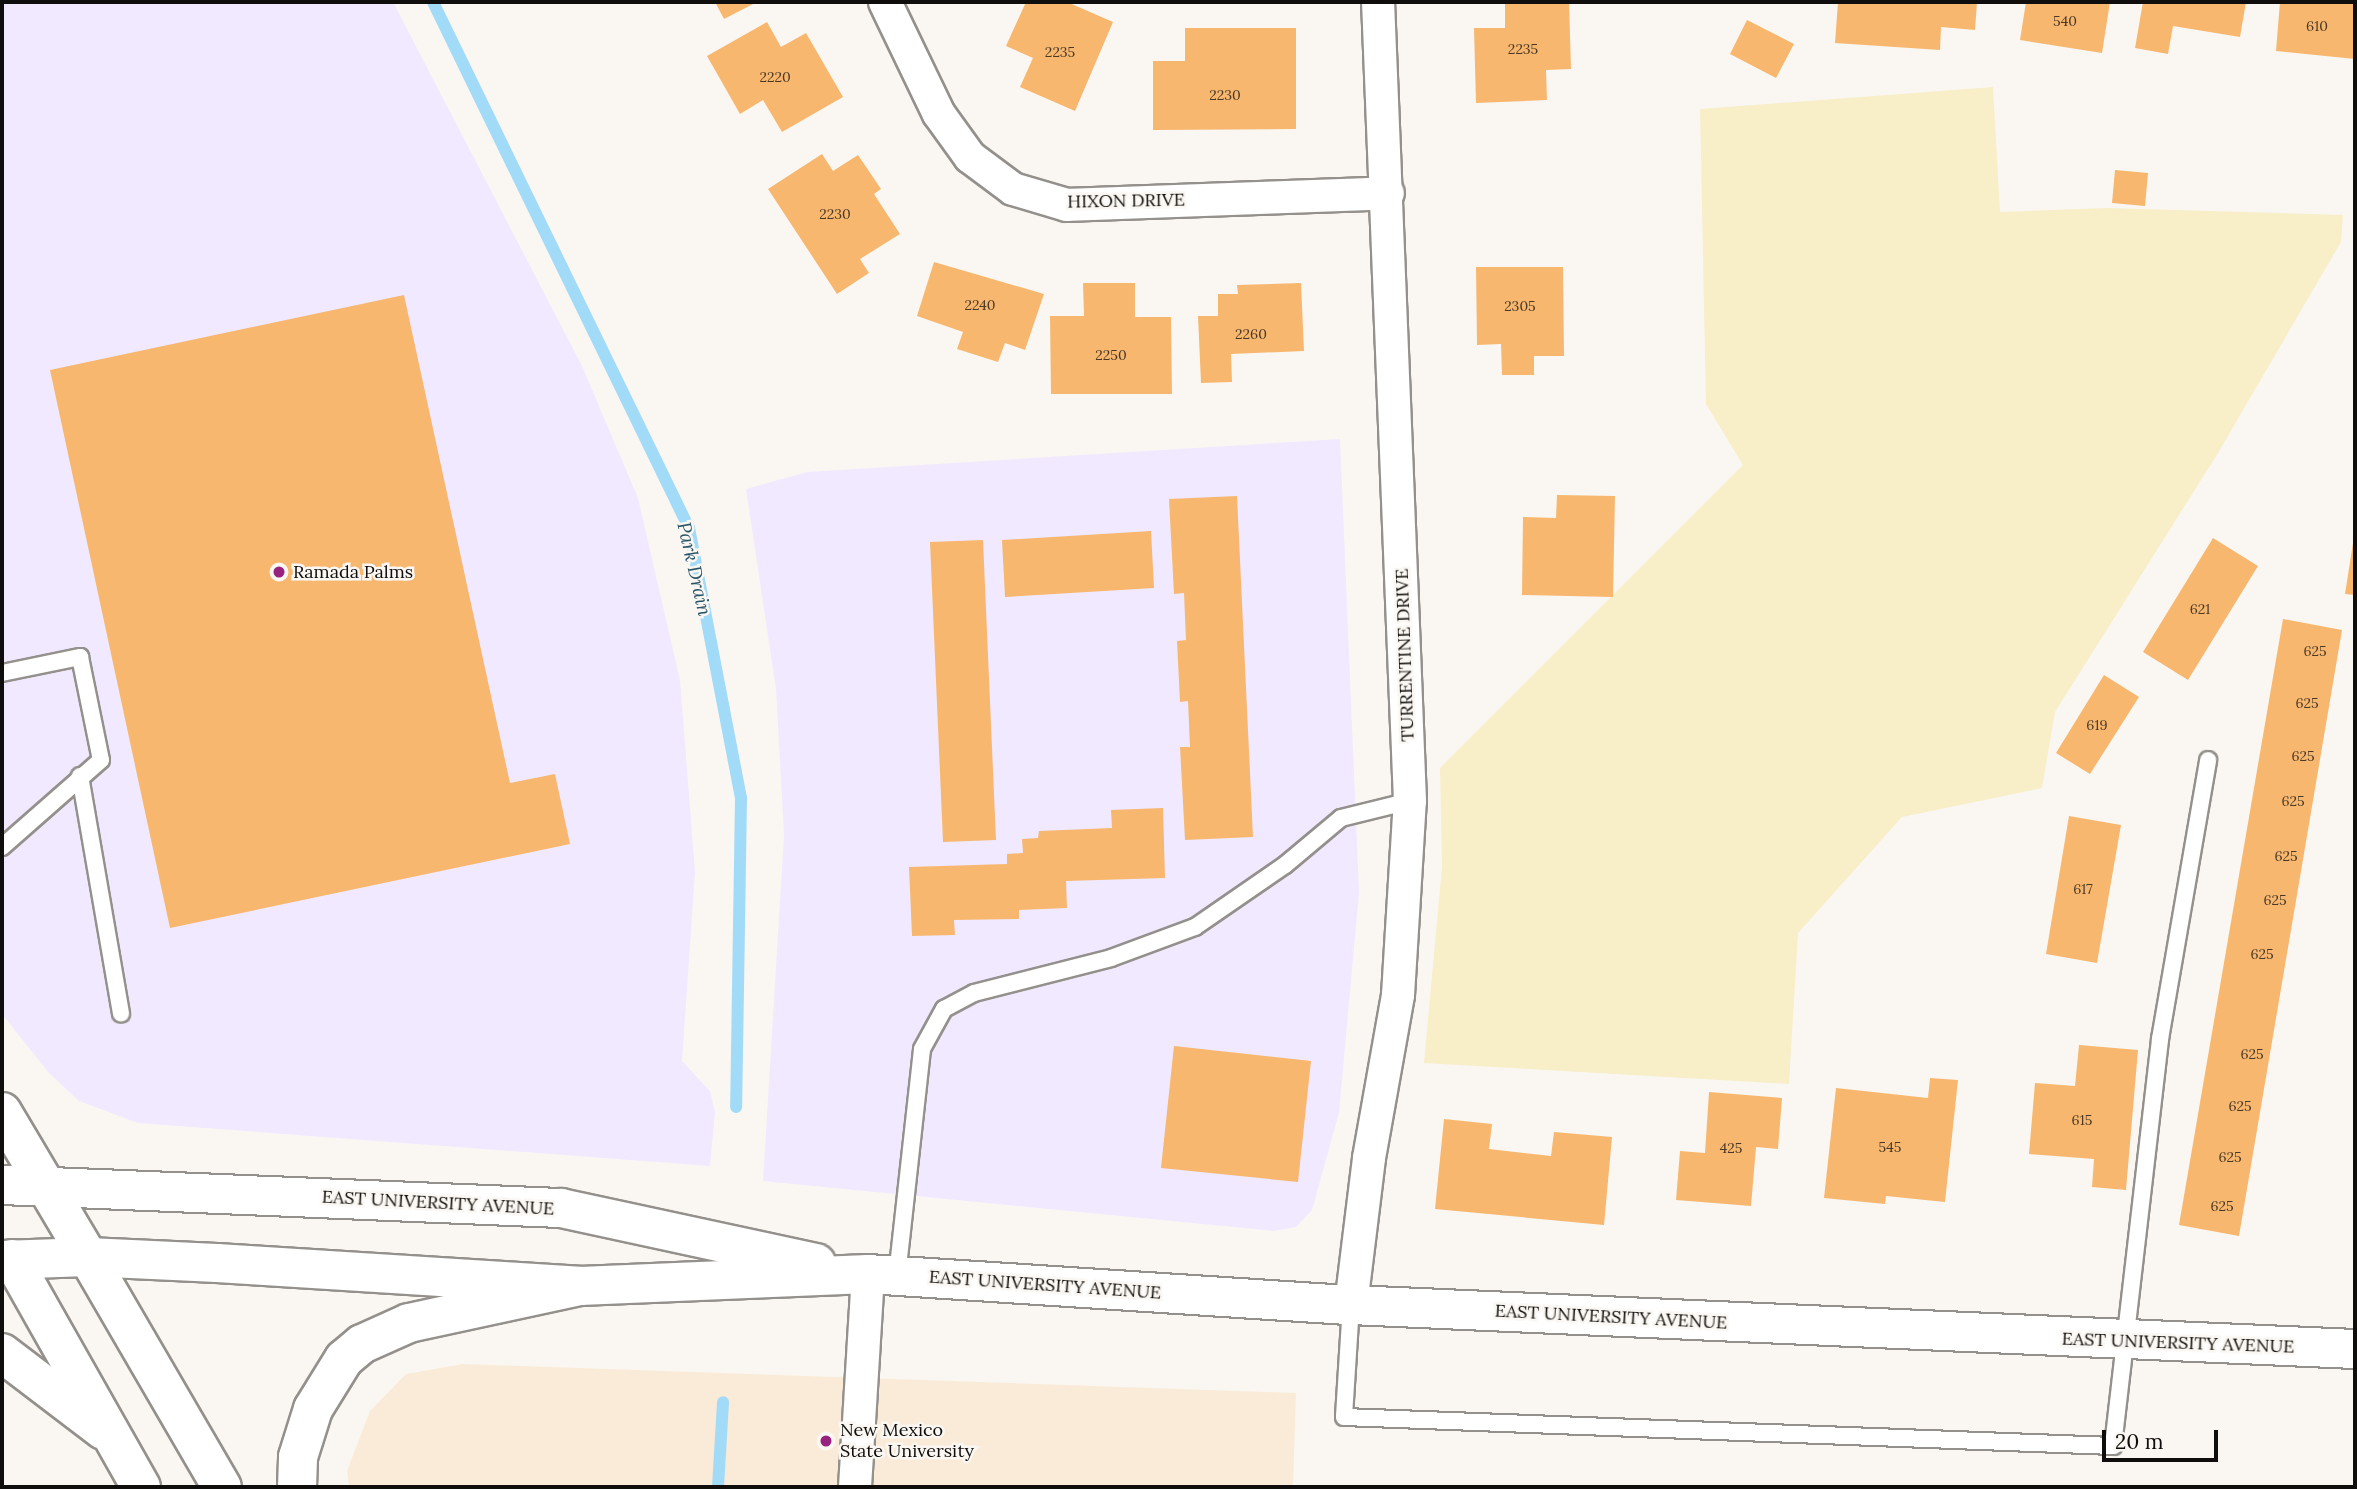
<!DOCTYPE html>
<html>
<head>
<meta charset="utf-8">
<style>
  body { margin:0 }
  #map { position:relative; width:2357px; height:1489px; overflow:hidden; background:#faf7f2; font-family:Lora,serif }
  div>[style] { position:absolute }
  [style*='--x'] { left:calc(var(--x)*1px); top:calc(var(--y)*1px); width:calc(var(--w)*1px); rotate:calc(var(--a)*1deg) }
  .commercial>* { inset:0; background:#f0e9ff }
  .education>* { inset:0; background:#faebd8 }
  .sand>* { inset:0; background:#f8eec8 }
  .stream>* { height:12px; margin:-6px; padding:0 6px; transform-origin:6px; border-radius:6px; background:#a2dbf7 }
  .building>* { inset:0; background:#f7b76f }
  .roads { filter:drop-shadow(2px 0 #94908c) drop-shadow(-2px 0 #94908c) drop-shadow(0 2px #94908c) drop-shadow(0 -2px #94908c) }
  .service>* { height:16px; margin:-8px; padding:0 8px; transform-origin:8px; border-radius:8px; background:#fff }
  .minor>* { height:32px; margin:-16px; padding:0 16px; transform-origin:16px; border-radius:16px; background:#fff }
  .primary>* { height:38px; margin:-19px; padding:0 19px; transform-origin:19px; border-radius:19px; background:#fff }
  .motorway>* { height:38px; margin:-19px; padding:0 19px; transform-origin:19px; border-radius:19px; background:#fff }
  .dots>* { width:19px; height:19px; translate:-50% -50%; box-sizing:border-box; border:4px solid #faf7f2; border-radius:50% }
  span { translate:-50% -50%; white-space:nowrap; text-align:center; line-height:1.15; -webkit-text-stroke:5px #faf7f2; paint-order:stroke }
  .number-label { font-size:14px; color:#493825 }
  .number-label span { -webkit-text-stroke-width:0 }
  .street-label { font-size:18px; color:#0f0e0c }
  .poi-label { font-size:18px; color:#0f0e0c }
  .left { translate:0 -50%; text-align:left }
  .water-label { font-size:19px; color:#285468; font-style:italic }
  .frame { position:absolute; inset:0; border:4px solid #0f0e0c; pointer-events:none }
  .scale { position:absolute; left:2102px; top:1430px; width:116px; height:32px; box-sizing:border-box; border:4px solid #0f0e0c; border-top:0; padding-left:9px; font-size:21px; line-height:24px; white-space:nowrap; color:#0f0e0c; -webkit-text-stroke:5px #faf7f2; paint-order:stroke }
</style>
</head>
<body>
<div id="map">
  <div class="commercial">
    <div style="clip-path:polygon(2px 2px,393px 2px,582px 366px,638px 498px,680px 680px,695px 872px,682px 1061px,710px 1091px,715px 1112px,710px 1166px,138px 1123px,79px 1101px,48px 1072px,2px 1014px)"></div>
    <div style="clip-path:polygon(1340px 439px,1359px 893px,1339px 1113px,1312px 1210px,1296px 1227px,1274px 1231px,763px 1181px,784px 835px,776px 689px,746px 489px,807px 472px)"></div>
  </div>
  <div class="education">
    <div style="clip-path:polygon(463px 1364px,1296px 1393px,1293px 1487px,349px 1487px,347px 1471px,370px 1411px,406px 1374px)"></div>
  </div>
  <div class="sand">
    <div style="clip-path:polygon(1993px 87px,2000px 212px,2107px 208px,2343px 215px,2341px 242px,2218px 453px,2055px 712px,2042px 788px,1902px 817px,1798px 933px,1789px 1084px,1424px 1063px,1442px 867px,1440px 768px,1743px 465px,1706px 404px,1700px 109px)"></div>
  </div>
  <div class="stream">
    <div style="--x:433;--y:2;--w:585;--a:64.05"></div>
    <div style="--x:689;--y:528;--w:275;--a:79.1"></div>
    <div style="--x:741;--y:798;--w:309;--a:90.9"></div>
    <div style="--x:718;--y:1487;--w:85;--a:-86.6"></div>
  </div>
  <div class="building">
    <div style="clip-path:polygon(715px 2px,757px 2px,724px 19px)"></div>
    <div style="clip-path:polygon(1026px 2px,1067px 2px,1113px 22px,1075px 111px,1020px 87px,1033px 58px,1006px 46px)"></div>
    <div style="clip-path:polygon(1505px 2px,1569px 2px,1571px 69px,1546px 70px,1547px 100px,1476px 103px,1474px 28px,1505px 28px)"></div>
    <div style="clip-path:polygon(1838px 2px,1977px 2px,1975px 30px,1941px 27px,1940px 50px,1835px 43px)"></div>
    <div style="clip-path:polygon(2026px 2px,2110px 2px,2102px 53px,2020px 40px)"></div>
    <div style="clip-path:polygon(2143px 2px,2246px 2px,2240px 37px,2173px 26px,2168px 54px,2135px 48px)"></div>
    <div style="clip-path:polygon(2280px 2px,2355px 2px,2355px 59px,2276px 51px)"></div>
    <div style="clip-path:polygon(1747px 20px,1794px 44px,1776px 78px,1730px 54px)"></div>
    <div style="clip-path:polygon(767px 22px,781px 47px,806px 33px,843px 97px,782px 132px,763px 100px,740px 114px,707px 56px)"></div>
    <div style="clip-path:polygon(1185px 28px,1296px 28px,1296px 129px,1153px 130px,1153px 61px,1185px 61px)"></div>
    <div style="clip-path:polygon(822px 154px,833px 171px,858px 155px,881px 189px,874px 194px,900px 234px,860px 259px,869px 273px,837px 294px,768px 189px)"></div>
    <div style="clip-path:polygon(2115px 170px,2148px 173px,2145px 206px,2112px 203px)"></div>
    <div style="clip-path:polygon(934px 262px,1044px 294px,1025px 350px,1005px 343px,998px 362px,957px 349px,963px 332px,917px 316px)"></div>
    <div style="clip-path:polygon(1476px 267px,1563px 267px,1564px 356px,1534px 356px,1534px 375px,1502px 375px,1501px 344px,1477px 345px)"></div>
    <div style="clip-path:polygon(1083px 283px,1135px 283px,1135px 317px,1171px 317px,1172px 394px,1051px 394px,1050px 316px,1084px 316px)"></div>
    <div style="clip-path:polygon(1301px 283px,1304px 351px,1231px 354px,1232px 382px,1201px 383px,1198px 316px,1218px 316px,1218px 294px,1238px 294px,1237px 285px)"></div>
    <div style="clip-path:polygon(404px 295px,510px 783px,555px 774px,570px 844px,170px 928px,50px 370px)"></div>
    <div style="clip-path:polygon(1557px 495px,1615px 496px,1613px 597px,1522px 595px,1523px 517px,1556px 518px)"></div>
    <div style="clip-path:polygon(1237px 496px,1253px 837px,1185px 840px,1180px 747px,1190px 747px,1188px 701px,1180px 702px,1177px 641px,1186px 640px,1184px 593px,1174px 594px,1169px 499px)"></div>
    <div style="clip-path:polygon(2355px 530px,2355px 595px,2345px 594px)"></div>
    <div style="clip-path:polygon(1151px 531px,1154px 588px,1005px 597px,1002px 540px)"></div>
    <div style="clip-path:polygon(2213px 538px,2258px 566px,2188px 680px,2143px 652px)"></div>
    <div style="clip-path:polygon(983px 540px,996px 840px,943px 842px,930px 542px)"></div>
    <div style="clip-path:polygon(2283px 619px,2342px 630px,2239px 1236px,2179px 1225px)"></div>
    <div style="clip-path:polygon(2104px 675px,2139px 697px,2090px 774px,2056px 753px)"></div>
    <div style="clip-path:polygon(1163px 808px,1165px 878px,1066px 881px,1067px 908px,1019px 910px,1019px 919px,954px 920px,955px 935px,912px 936px,909px 867px,1007px 864px,1007px 854px,1023px 853px,1022px 839px,1038px 838px,1039px 831px,1112px 828px,1111px 810px)"></div>
    <div style="clip-path:polygon(2069px 816px,2121px 825px,2097px 963px,2046px 954px)"></div>
    <div style="clip-path:polygon(2079px 1045px,2138px 1050px,2126px 1190px,2092px 1187px,2094px 1159px,2029px 1154px,2035px 1083px,2075px 1086px)"></div>
    <div style="clip-path:polygon(1174px 1046px,1311px 1061px,1298px 1182px,1161px 1168px)"></div>
    <div style="clip-path:polygon(1930px 1078px,1958px 1080px,1945px 1202px,1886px 1196px,1885px 1204px,1824px 1198px,1836px 1088px,1928px 1098px)"></div>
    <div style="clip-path:polygon(1709px 1092px,1782px 1098px,1778px 1149px,1756px 1147px,1751px 1206px,1676px 1200px,1680px 1151px,1705px 1153px)"></div>
    <div style="clip-path:polygon(1444px 1119px,1492px 1124px,1489px 1149px,1551px 1156px,1554px 1132px,1612px 1137px,1604px 1225px,1435px 1209px)"></div>
  </div>
  <div class="roads">
    <div class="service">
      <div style="--x:2;--y:673;--w:80;--a:-11.6"></div>
      <div style="--x:80;--y:657;--w:105;--a:78.5"></div>
      <div style="--x:101;--y:760;--w:132;--a:138.7"></div>
      <div style="--x:80;--y:776;--w:241;--a:80.2"></div>
      <div style="--x:897;--y:1276;--w:228;--a:-83.7"></div>
      <div style="--x:922;--y:1049;--w:46;--a:-61.2"></div>
      <div style="--x:944;--y:1009;--w:34;--a:-28"></div>
      <div style="--x:974;--y:993;--w:141;--a:-14.3"></div>
      <div style="--x:1111;--y:958;--w:90;--a:-20.3"></div>
      <div style="--x:1195;--y:927;--w:109;--a:-34.6"></div>
      <div style="--x:1285;--y:865;--w:73;--a:-40"></div>
      <div style="--x:1341;--y:818;--w:71;--a:-13.8"></div>
      <div style="--x:1351;--y:1305;--w:112;--a:93.6"></div>
      <div style="--x:1344;--y:1417;--w:770;--a:2.16"></div>
      <div style="--x:2113;--y:1446;--w:410;--a:-83.4"></div>
      <div style="--x:2160;--y:1039;--w:283;--a:-80.2"></div>
    </div>
    <div class="minor">
      <div style="--x:885;--y:2;--w:124;--a:64.3"></div>
      <div style="--x:939;--y:114;--w:53;--a:54.2"></div>
      <div style="--x:970;--y:157;--w:54;--a:36.7"></div>
      <div style="--x:1013;--y:189;--w:56;--a:16.5"></div>
      <div style="--x:1067;--y:205;--w:321;--a:-2.1"></div>
      <div style="--x:1351;--y:1305;--w:148;--a:-83"></div>
      <div style="--x:1369;--y:1158;--w:166;--a:-79.9"></div>
      <div style="--x:1398;--y:995;--w:194;--a:-86.5"></div>
      <div style="--x:1410;--y:801;--w:800;--a:-92.29"></div>
      <div style="--x:855;--y:1487;--w:213;--a:-86.5"></div>
    </div>
    <div class="primary">
      <div style="--x:2;--y:1112;--w:169;--a:59.3"></div>
      <div style="--x:2;--y:1185;--w:559;--a:2.36"></div>
      <div style="--x:561;--y:1208;--w:261;--a:12.2"></div>
      <div style="--x:2;--y:1260;--w:86;--a:-2"></div>
      <div style="--x:88;--y:1257;--w:129;--a:2.7"></div>
      <div style="--x:217;--y:1263;--w:364;--a:3.6"></div>
      <div style="--x:580;--y:1286;--w:288;--a:-2.4"></div>
      <div style="--x:868;--y:1274;--w:484;--a:3.7"></div>
      <div style="--x:1351;--y:1305;--w:1005;--a:2.51"></div>
    </div>
    <div class="motorway">
      <div style="--x:88;--y:1257;--w:266;--a:59.8"></div>
      <div style="--x:12;--y:1259;--w:262;--a:60.5"></div>
      <div style="--x:2;--y:1353;--w:127;--a:37.3"></div>
      <div style="--x:297;--y:1487;--w:30;--a:-88"></div>
      <div style="--x:298;--y:1457;--w:50;--a:-72.6"></div>
      <div style="--x:313;--y:1409;--w:59;--a:-58.2"></div>
      <div style="--x:344;--y:1359;--w:23;--a:-40"></div>
      <div style="--x:362;--y:1344;--w:51;--a:-24.1"></div>
      <div style="--x:409;--y:1323;--w:175;--a:-12.2"></div>
    </div>
  </div>
  <div class="dots">
    <div style="left:279px;top:572px;background:#97227f"></div>
    <div style="left:826px;top:1441px;background:#97227f"></div>
  </div>
  <div class="number-label">
    <span style="left:2065px;top:21px">540</span>
    <span style="left:2317px;top:26px">610</span>
    <span style="left:1523px;top:49px">2235</span>
    <span style="left:1060px;top:52px">2235</span>
    <span style="left:775px;top:77px">2220</span>
    <span style="left:1225px;top:95px">2230</span>
    <span style="left:835px;top:214px">2230</span>
    <span style="left:980px;top:305px">2240</span>
    <span style="left:1520px;top:306px">2305</span>
    <span style="left:1251px;top:334px">2260</span>
    <span style="left:1111px;top:355px">2250</span>
    <span style="left:2200px;top:609px">621</span>
    <span style="left:2315px;top:651px">625</span>
    <span style="left:2307px;top:703px">625</span>
    <span style="left:2097px;top:725px">619</span>
    <span style="left:2303px;top:756px">625</span>
    <span style="left:2293px;top:801px">625</span>
    <span style="left:2286px;top:856px">625</span>
    <span style="left:2083px;top:889px">617</span>
    <span style="left:2275px;top:900px">625</span>
    <span style="left:2262px;top:954px">625</span>
    <span style="left:2252px;top:1054px">625</span>
    <span style="left:2240px;top:1106px">625</span>
    <span style="left:2082px;top:1120px">615</span>
    <span style="left:1890px;top:1147px">545</span>
    <span style="left:1731px;top:1148px">425</span>
    <span style="left:2230px;top:1157px">625</span>
    <span style="left:2222px;top:1206px">625</span>
  </div>
  <div class="street-label">
    <span style="left:1126px;top:201px;rotate:-1deg">HIXON DRIVE</span>
    <span style="left:1405px;top:655px;rotate:-92deg">TURRENTINE DRIVE</span>
    <span style="left:438px;top:1203px;rotate:3deg">EAST UNIVERSITY AVENUE</span>
    <span style="left:1045px;top:1285px;rotate:4deg">EAST UNIVERSITY AVENUE</span>
    <span style="left:1611px;top:1317px;rotate:3deg">EAST UNIVERSITY AVENUE</span>
    <span style="left:2178px;top:1343px;rotate:2deg">EAST UNIVERSITY AVENUE</span>
  </div>
  <div class="poi-label">
    <span class="left" style="left:293px;top:572px">Ramada Palms</span>
    <span class="left" style="left:840px;top:1441px">New Mexico<br>State University</span>
  </div>
  <div class="water-label">
    <span style="left:694px;top:569px;rotate:77deg">Park Drain</span>
  </div>
  <div class="frame"></div>
  <div class="scale">20 m</div>
</div>
</body>
</html>
